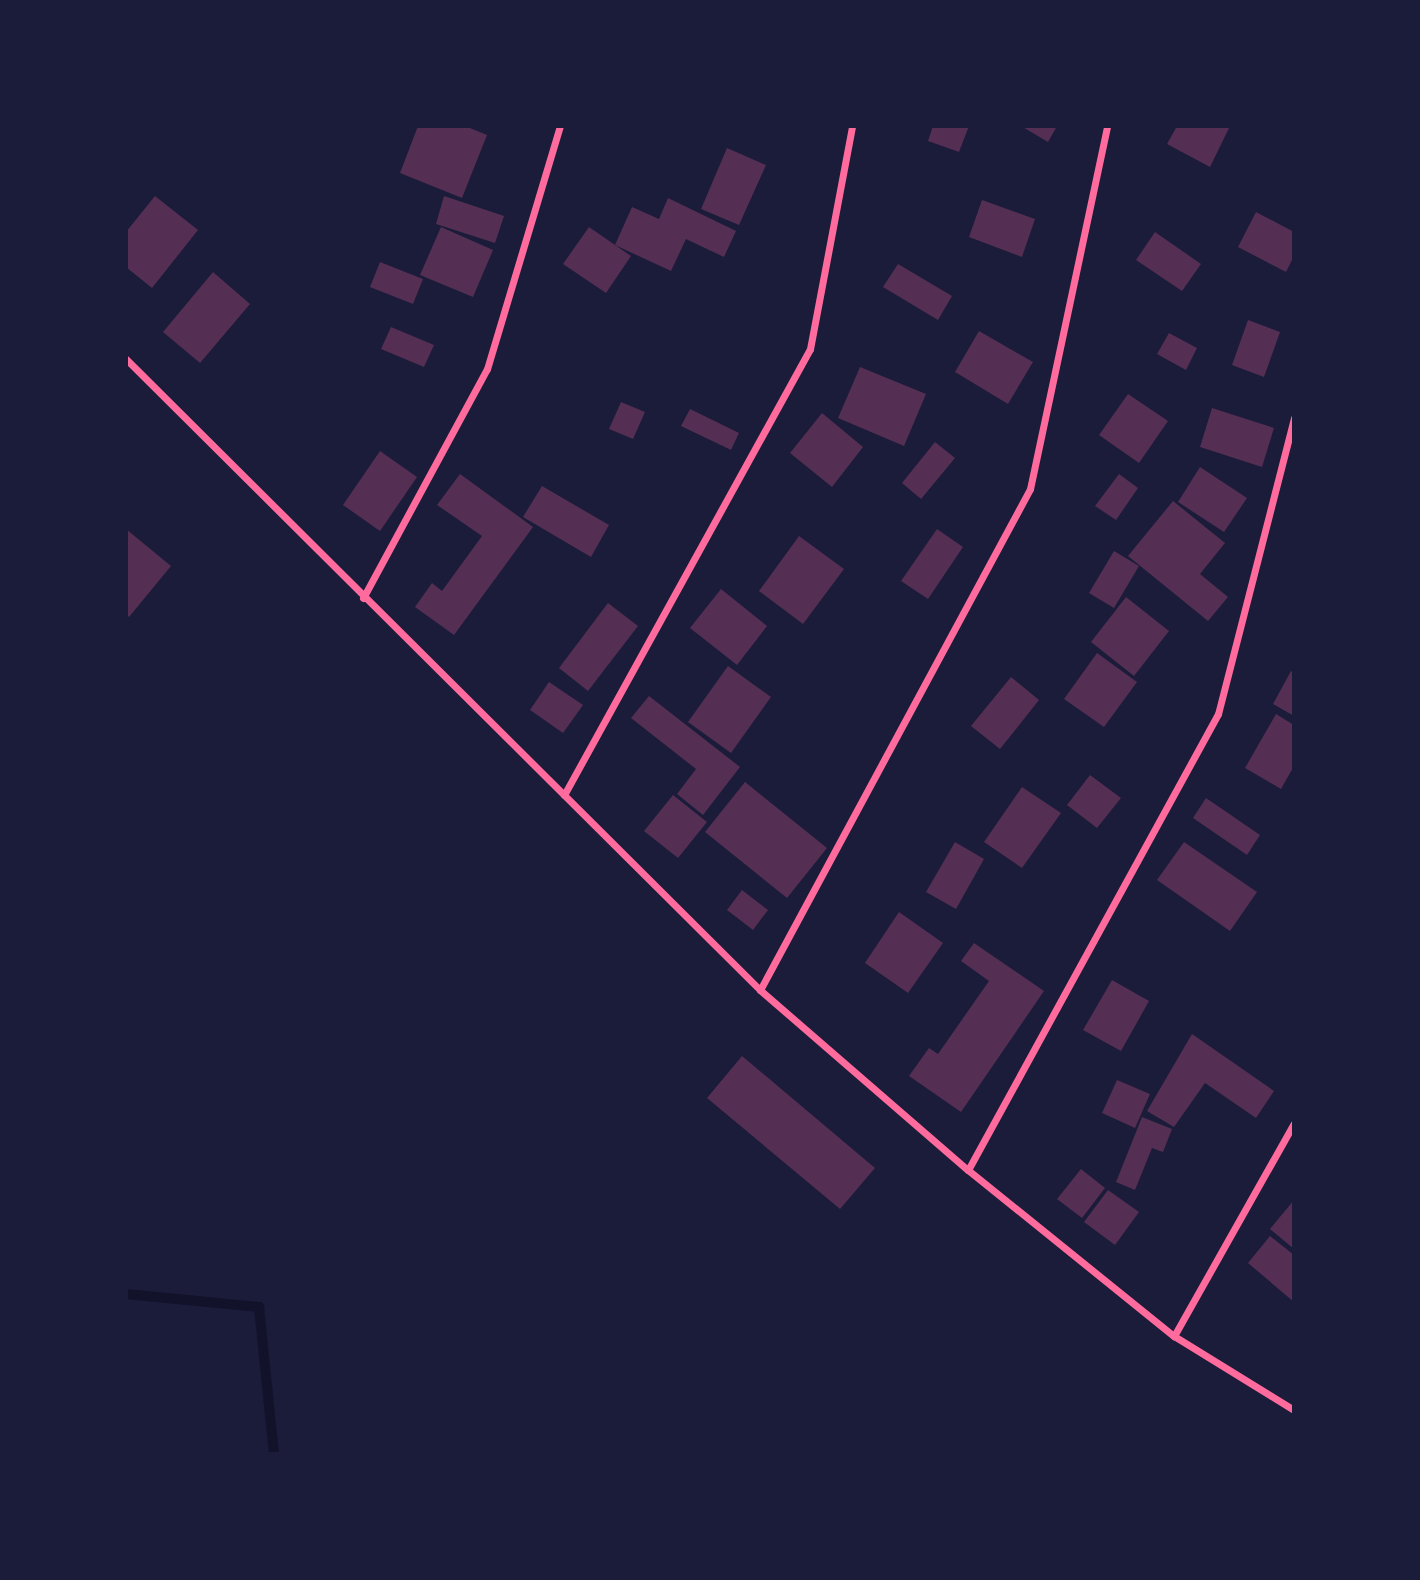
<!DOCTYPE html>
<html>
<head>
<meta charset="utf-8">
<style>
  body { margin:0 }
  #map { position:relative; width:1420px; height:1580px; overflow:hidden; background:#1b1b3a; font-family:Mulish,sans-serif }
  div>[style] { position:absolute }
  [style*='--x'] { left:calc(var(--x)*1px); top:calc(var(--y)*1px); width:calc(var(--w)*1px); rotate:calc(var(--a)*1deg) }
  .stream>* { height:10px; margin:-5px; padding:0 5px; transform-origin:5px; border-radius:5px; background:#12122b }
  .building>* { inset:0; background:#542f53 }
  .minor>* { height:7px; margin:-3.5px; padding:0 3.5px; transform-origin:3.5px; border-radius:3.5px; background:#ff6b9d }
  span { translate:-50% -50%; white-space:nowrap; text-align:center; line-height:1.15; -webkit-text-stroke:6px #1b1b3a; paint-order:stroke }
  .frame { position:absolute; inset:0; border:128px solid #1b1b3a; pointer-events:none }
</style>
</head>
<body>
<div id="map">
  <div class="stream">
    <div style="--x:126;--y:1294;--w:134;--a:5.6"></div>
    <div style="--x:259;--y:1307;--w:148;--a:84.2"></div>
  </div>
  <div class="building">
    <div style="clip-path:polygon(418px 126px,465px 126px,487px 135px,462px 198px,400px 173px)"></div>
    <div style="clip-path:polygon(933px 126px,969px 126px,959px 152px,928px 141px)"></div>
    <div style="clip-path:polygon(1021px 126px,1057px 126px,1048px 142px)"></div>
    <div style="clip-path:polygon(1177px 126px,1230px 126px,1210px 167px,1167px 144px)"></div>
    <div style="clip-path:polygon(727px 148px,766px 165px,739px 225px,701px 209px)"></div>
    <div style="clip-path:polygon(155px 196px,198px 230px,152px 288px,126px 267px,126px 232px)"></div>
    <div style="clip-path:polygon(444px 196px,504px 216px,495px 243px,436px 224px)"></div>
    <div style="clip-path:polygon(668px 198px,736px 231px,724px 257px,686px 239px,671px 271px,615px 245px,632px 207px,659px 219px)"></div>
    <div style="clip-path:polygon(982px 200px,1035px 219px,1022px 257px,969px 237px)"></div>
    <div style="clip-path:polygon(1256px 212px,1294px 232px,1294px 256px,1286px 272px,1238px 247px)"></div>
    <div style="clip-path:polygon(441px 227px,493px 250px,473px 297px,420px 275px)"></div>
    <div style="clip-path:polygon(589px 227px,631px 256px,606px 293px,563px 264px)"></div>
    <div style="clip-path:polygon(1155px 232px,1201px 264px,1182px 291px,1136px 260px)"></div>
    <div style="clip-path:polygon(380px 262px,423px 279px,413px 304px,370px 287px)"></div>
    <div style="clip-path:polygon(898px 264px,952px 296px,938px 320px,883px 287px)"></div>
    <div style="clip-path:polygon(213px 272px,250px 304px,200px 363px,163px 332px)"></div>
    <div style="clip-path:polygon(1248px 320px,1280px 332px,1264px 377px,1232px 365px)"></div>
    <div style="clip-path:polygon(391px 327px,434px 345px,424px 367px,381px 349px)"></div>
    <div style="clip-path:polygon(979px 331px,1033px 362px,1008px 404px,955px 372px)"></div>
    <div style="clip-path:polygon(1169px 333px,1197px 348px,1186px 370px,1157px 354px)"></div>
    <div style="clip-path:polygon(860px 367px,926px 394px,904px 446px,838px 418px)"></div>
    <div style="clip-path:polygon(1128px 394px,1168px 421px,1139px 463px,1099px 435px)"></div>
    <div style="clip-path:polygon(621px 402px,645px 412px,633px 439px,609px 429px)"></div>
    <div style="clip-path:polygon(1212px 408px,1274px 428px,1262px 467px,1200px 447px)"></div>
    <div style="clip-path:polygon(690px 409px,739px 433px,731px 450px,681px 426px)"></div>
    <div style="clip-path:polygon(822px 413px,863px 447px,832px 487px,790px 453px)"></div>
    <div style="clip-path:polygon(935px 442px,955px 458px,921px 499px,902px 483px)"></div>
    <div style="clip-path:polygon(380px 451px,417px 477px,380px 531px,343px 505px)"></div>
    <div style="clip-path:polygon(1200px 467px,1247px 498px,1224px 532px,1178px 502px)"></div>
    <div style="clip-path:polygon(460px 474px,533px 527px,454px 635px,415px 607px,432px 583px,442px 591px,482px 536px,437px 505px)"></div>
    <div style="clip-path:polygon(1119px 474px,1138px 488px,1116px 520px,1095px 506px)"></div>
    <div style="clip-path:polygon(542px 486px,609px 525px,591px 557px,523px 517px)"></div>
    <div style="clip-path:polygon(1173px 501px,1225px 543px,1200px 574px,1228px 597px,1208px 621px,1128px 556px)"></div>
    <div style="clip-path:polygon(126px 529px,171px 566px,129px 617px,126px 614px)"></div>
    <div style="clip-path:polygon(937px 529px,963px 547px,928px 599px,901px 581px)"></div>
    <div style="clip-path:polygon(799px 536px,844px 569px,803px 624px,759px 591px)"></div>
    <div style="clip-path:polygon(1114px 551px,1139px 566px,1114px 608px,1089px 593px)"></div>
    <div style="clip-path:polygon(721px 589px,767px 626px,737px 665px,690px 628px)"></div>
    <div style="clip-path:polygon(1126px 597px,1169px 631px,1134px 676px,1091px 642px)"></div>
    <div style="clip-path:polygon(608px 603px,638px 626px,588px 691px,559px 668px)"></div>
    <div style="clip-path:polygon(1097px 653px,1137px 682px,1104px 727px,1064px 699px)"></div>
    <div style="clip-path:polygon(728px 666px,771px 697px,731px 753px,688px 722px)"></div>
    <div style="clip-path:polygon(1291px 671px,1294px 673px,1294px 716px,1273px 704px)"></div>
    <div style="clip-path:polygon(1011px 677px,1039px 700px,1000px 749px,971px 726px)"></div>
    <div style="clip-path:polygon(549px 682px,583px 705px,563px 733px,530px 710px)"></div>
    <div style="clip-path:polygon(649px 696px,740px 767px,703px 815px,677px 794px,696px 769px,631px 718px)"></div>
    <div style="clip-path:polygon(1276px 714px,1294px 725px,1294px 766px,1281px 789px,1245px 768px)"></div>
    <div style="clip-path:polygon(1090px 775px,1121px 798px,1097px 828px,1067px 805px)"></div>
    <div style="clip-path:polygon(745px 782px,827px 848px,787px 898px,705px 832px)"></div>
    <div style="clip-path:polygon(1022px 787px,1061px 813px,1022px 868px,984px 842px)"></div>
    <div style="clip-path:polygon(673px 795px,707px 822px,678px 858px,644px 831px)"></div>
    <div style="clip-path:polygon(1206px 798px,1260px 835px,1247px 855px,1193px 818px)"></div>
    <div style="clip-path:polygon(955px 842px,984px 859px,956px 909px,926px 892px)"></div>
    <div style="clip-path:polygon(1184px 842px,1257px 892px,1230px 931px,1157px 880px)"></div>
    <div style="clip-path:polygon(742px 890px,768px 910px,753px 930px,727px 910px)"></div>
    <div style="clip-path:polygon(899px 912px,943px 943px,908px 993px,865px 963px)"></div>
    <div style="clip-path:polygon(974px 943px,1044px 991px,961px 1112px,909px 1076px,929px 1048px,938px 1054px,989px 981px,961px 961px)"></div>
    <div style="clip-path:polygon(1112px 980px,1149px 1001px,1121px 1051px,1083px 1030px)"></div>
    <div style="clip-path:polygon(1192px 1034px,1274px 1091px,1256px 1118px,1205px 1083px,1174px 1127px,1147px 1111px)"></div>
    <div style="clip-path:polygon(742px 1056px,875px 1168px,840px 1209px,707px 1098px)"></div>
    <div style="clip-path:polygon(1117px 1080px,1150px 1094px,1135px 1128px,1102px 1113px)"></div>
    <div style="clip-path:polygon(1142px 1117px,1172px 1129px,1163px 1152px,1152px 1148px,1135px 1190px,1116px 1182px)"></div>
    <div style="clip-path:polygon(1081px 1169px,1105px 1188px,1082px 1218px,1057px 1199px)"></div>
    <div style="clip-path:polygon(1108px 1190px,1139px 1212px,1115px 1245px,1084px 1222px)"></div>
    <div style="clip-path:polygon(1294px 1200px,1294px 1249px,1270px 1229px)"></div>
    <div style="clip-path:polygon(1270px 1236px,1294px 1255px,1294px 1302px,1248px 1263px)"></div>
  </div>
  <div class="minor">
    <div style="--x:126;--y:359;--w:894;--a:44.86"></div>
    <div style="--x:760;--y:990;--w:275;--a:40.9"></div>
    <div style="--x:968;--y:1170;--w:265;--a:38.9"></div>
    <div style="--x:1174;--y:1336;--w:141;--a:31.7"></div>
    <div style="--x:363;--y:598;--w:260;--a:-61.6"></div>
    <div style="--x:487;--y:369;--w:254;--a:-73.3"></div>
    <div style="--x:564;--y:795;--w:509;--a:-61.12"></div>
    <div style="--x:810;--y:349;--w:227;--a:-79.3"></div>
    <div style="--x:760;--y:990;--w:569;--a:-61.68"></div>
    <div style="--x:1030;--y:489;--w:371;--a:-78"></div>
    <div style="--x:968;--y:1170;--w:520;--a:-61.27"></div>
    <div style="--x:1218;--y:714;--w:306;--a:-75.6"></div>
    <div style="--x:1174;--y:1336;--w:244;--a:-60.6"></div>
  </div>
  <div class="frame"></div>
</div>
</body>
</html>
